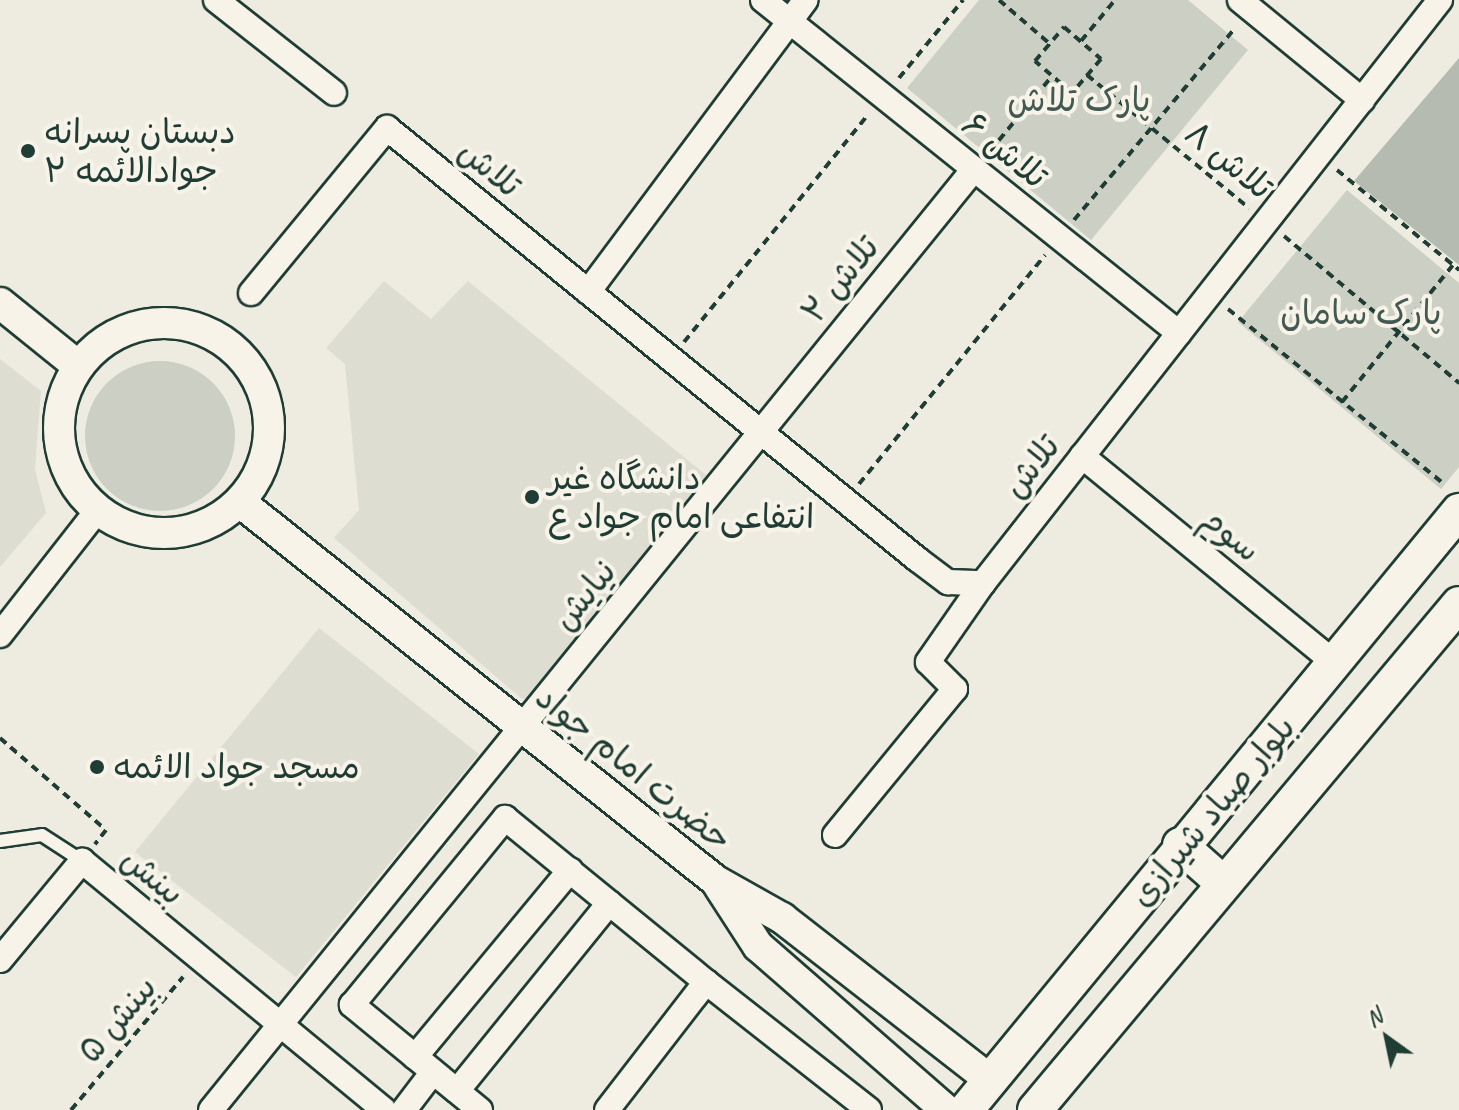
<!DOCTYPE html>
<html>
<head>
<meta charset="utf-8">
<style>
  body { margin:0 }
  #map { position:relative; width:1459px; height:1110px; overflow:hidden; background:#eeece1; font-family:Caveat,"Playpen Sans Arabic",sans-serif }
  div>[style] { position:absolute }
  [style*='--x'] { left:calc(var(--x)*1px); top:calc(var(--y)*1px); width:calc(var(--w)*1px); rotate:calc(var(--a)*1deg) }
  .built>* { inset:0; background:#ddddd2 }
  .green>* { inset:0; background:#cccfc4 }
  .round { border-radius:50% }
  .building>* { inset:0; background:#b5bbb0 }
  .path>* { height:4px; margin-top:-2px; transform-origin:0; background:repeating-linear-gradient(90deg,#1f3d34 0 8px,transparent 0 14px) }
  .roads { filter:drop-shadow(2px 0 #1f3d34) drop-shadow(-2px 0 #1f3d34) drop-shadow(0 2px #1f3d34) drop-shadow(0 -2px #1f3d34) }
  .service>* { height:12px; margin:-6px; padding:0 6px; transform-origin:6px; border-radius:6px; background:#f7f3e8 }
  .minor>* { height:24px; margin:-12px; padding:0 12px; transform-origin:12px; border-radius:12px; background:#f7f3e8 }
  .tertiary>* { height:30px; margin:-15px; padding:0 15px; transform-origin:15px; border-radius:15px; background:#f7f3e8 }
  .tertiary>.ring { margin:-15px; padding:0; box-sizing:content-box; background:none; border:30px solid #f7f3e8; border-radius:50% }
  .secondary>* { height:34px; margin:-17px; padding:0 17px; transform-origin:17px; border-radius:17px; background:#f7f3e8 }
  .dots>* { width:22px; height:22px; translate:-50% -50%; box-sizing:border-box; border:4px solid #f7f3e8; border-radius:50% }
  span { translate:-50% -50%; white-space:nowrap; text-align:center; line-height:1.15; -webkit-text-stroke:8px #f7f3e8; paint-order:stroke }
  .park-label { font-size:34px; color:#425a51 }
  .poi-label { font-size:34px; color:#1f3d34 }
  .left { translate:0 -50%; text-align:left }
  .street-label { font-size:34px; color:#1f3d34 }
  .north { position:absolute; left:1347px; top:998px; width:80px; height:80px; -webkit-text-stroke:6px #f7f3e8; paint-order:stroke; rotate:327deg; font-size:22px; font-weight:700; line-height:32px; text-align:center; color:#1f3d34 }
  .north::after { content:''; display:block; margin:auto; width:28px; height:36px; background:#1f3d34; clip-path:polygon(50% 0,100% 100%,50% 72%,0 100%) }
</style>
</head>
<body>
<div id="map">
  <div class="built">
    <div style="clip-path:polygon(384px 281px,431px 319px,468px 281px,717px 484px,539px 696px,522px 699px,334px 538px,359px 510px,345px 364px,326px 348px)"></div>
    <div style="clip-path:polygon(0 359px,41px 391px,35px 469px,46px 513px,0 567px)"></div>
    <div style="clip-path:polygon(319px 628px,479px 754px,296px 977px,135px 852px)"></div>
  </div>
  <div class="green">
    <div style="clip-path:polygon(979px 0,1188px 0,1248px 50px,1091px 240px,907px 88px)"></div>
    <div style="clip-path:polygon(1347px 190px,1459px 283px,1459px 467px,1441px 489px,1238px 322px)"></div>
    <div class="round" style="left:85px;top:361px;width:150px;height:150px"></div>
  </div>
  <div class="building">
    <div style="clip-path:polygon(1459px 58px,1459px 265px,1354px 181px)"></div>
  </div>
  <div class="path">
    <div style="--x:999;--y:0;--w:67;--a:40.8"></div>
    <div style="--x:1064;--y:27;--w:49;--a:40.9"></div>
    <div style="--x:1101;--y:59;--w:45;--a:130.5"></div>
    <div style="--x:1072;--y:93;--w:49;--a:-139.1"></div>
    <div style="--x:1035;--y:61;--w:45;--a:-49.5"></div>
    <div style="--x:1081;--y:41;--w:53;--a:-50.3"></div>
    <div style="--x:1087;--y:75;--w:210;--a:39.4"></div>
    <div style="--x:899;--y:78;--w:101;--a:-50.6"></div>
    <div style="--x:990;--y:151;--w:97;--a:-50.4"></div>
    <div style="--x:1337;--y:170;--w:158;--a:39.3"></div>
    <div style="--x:1074;--y:220;--w:251;--a:-50"></div>
    <div style="--x:1284;--y:236;--w:229;--a:40"></div>
    <div style="--x:1228;--y:309;--w:279;--a:39"></div>
    <div style="--x:684;--y:342;--w:292;--a:-51"></div>
    <div style="--x:1342;--y:402;--w:176;--a:-51"></div>
    <div style="--x:859;--y:484;--w:295;--a:-50.9"></div>
    <div style="--x:0;--y:738;--w:140;--a:41"></div>
    <div style="--x:106;--y:830;--w:18;--a:128"></div>
    <div style="--x:71;--y:1110;--w:174;--a:-49.9"></div>
  </div>
  <div class="roads">
    <div class="service">
      <div style="--x:0;--y:841;--w:42;--a:-8.1"></div>
      <div style="--x:42;--y:835;--w:48;--a:33"></div>
    </div>
    <div class="minor">
      <div style="--x:216;--y:0;--w:150;--a:38.2"></div>
      <div style="--x:763;--y:0;--w:533;--a:38.68"></div>
      <div style="--x:1240;--y:0;--w:158;--a:39.3"></div>
      <div style="--x:588;--y:292;--w:364;--a:-53.3"></div>
      <div style="--x:251;--y:293;--w:214;--a:-50.5"></div>
      <div style="--x:387;--y:128;--w:683;--a:39.12"></div>
      <div style="--x:917;--y:559;--w:39;--a:37"></div>
      <div style="--x:948;--y:582;--w:35;--a:2"></div>
      <div style="--x:983;--y:583;--w:741;--a:-51.91"></div>
      <div style="--x:1082;--y:456;--w:330;--a:39.3"></div>
      <div style="--x:0;--y:635;--w:157;--a:-52"></div>
      <div style="--x:835;--y:835;--w:189;--a:-50.6"></div>
      <div style="--x:955;--y:689;--w:38;--a:-135"></div>
      <div style="--x:928;--y:662;--w:96;--a:-55.2"></div>
      <div style="--x:0;--y:960;--w:129;--a:-50.4"></div>
      <div style="--x:82;--y:861;--w:391;--a:39.5"></div>
      <div style="--x:415;--y:1057;--w:243;--a:-50.3"></div>
      <div style="--x:457;--y:1091;--w:242;--a:-51"></div>
      <div style="--x:211;--y:1110;--w:1211;--a:-50.96"></div>
      <div style="--x:404;--y:1110;--w:48;--a:-52.7"></div>
      <div style="--x:480;--y:1110;--w:166;--a:-140.6"></div>
      <div style="--x:352;--y:1005;--w:242;--a:-50.7"></div>
      <div style="--x:505;--y:818;--w:259;--a:39.2"></div>
      <div style="--x:607;--y:1110;--w:162;--a:-52.3"></div>
      <div style="--x:706;--y:982;--w:207;--a:38.1"></div>
    </div>
    <div class="tertiary">
      <div style="--x:0;--y:303;--w:100;--a:38.9"></div>
      <div class="ring" style="left:59px;top:323px;width:180px;height:180px"></div>
      <div style="--x:240;--y:502;--w:608;--a:38.53"></div>
      <div style="--x:716;--y:881;--w:76;--a:29.3"></div>
      <div style="--x:782;--y:918;--w:264;--a:37.9"></div>
      <div style="--x:719;--y:886;--w:72;--a:57"></div>
      <div style="--x:758;--y:946;--w:249;--a:41.1"></div>
    </div>
    <div class="secondary">
      <div style="--x:1180;--y:845;--w:57;--a:41.5"></div>
      <div style="--x:966;--y:1110;--w:776;--a:-50.54"></div>
      <div style="--x:1035;--y:1110;--w:660;--a:-50.04"></div>
    </div>
  </div>
  <div class="dots">
    <div style="left:28px;top:151px;background:#1f3d34"></div>
    <div style="left:532px;top:497px;background:#1f3d34"></div>
    <div style="left:97px;top:767px;background:#1f3d34"></div>
  </div>
  <div class="park-label">
    <span style="left:1079px;top:100px">پارک تلاش</span>
    <span style="left:1361px;top:313px">پارک سامان</span>
  </div>
  <div class="poi-label">
    <span class="left" style="left:44px;top:151px">دبستان پسرانه<br>جوادالائمه ۲</span>
    <span class="left" style="left:548px;top:497px">دانشگاه غیر<br>انتفاعی امام جواد ع</span>
    <span class="left" style="left:113px;top:767px">مسجد جواد الائمه</span>
  </div>
  <div class="street-label">
    <span style="left:1005px;top:150px;rotate:39deg">تلاش ۶</span>
    <span style="left:1229px;top:160px;rotate:39deg">تلاش ۸</span>
    <span style="left:490px;top:168px;rotate:39deg">تلاش</span>
    <span style="left:840px;top:279px;rotate:-51deg">تلاش ۲</span>
    <span style="left:1031px;top:466px;rotate:-52deg">تلاش</span>
    <span style="left:1231px;top:534px;rotate:39deg">سوم</span>
    <span style="left:584px;top:595px;rotate:-51deg">نیایش</span>
    <span style="left:634px;top:768px;rotate:39deg">حضرت امام جواد</span>
    <span style="left:1212px;top:811px;rotate:-50deg">بلوار صیاد شیرازی</span>
    <span style="left:153px;top:876px;rotate:39deg">بینش</span>
    <span style="left:117px;top:1019px;rotate:-50deg">بینش ۵</span>
  </div>
  <div class="north">N</div>
</div>
</body>
</html>
